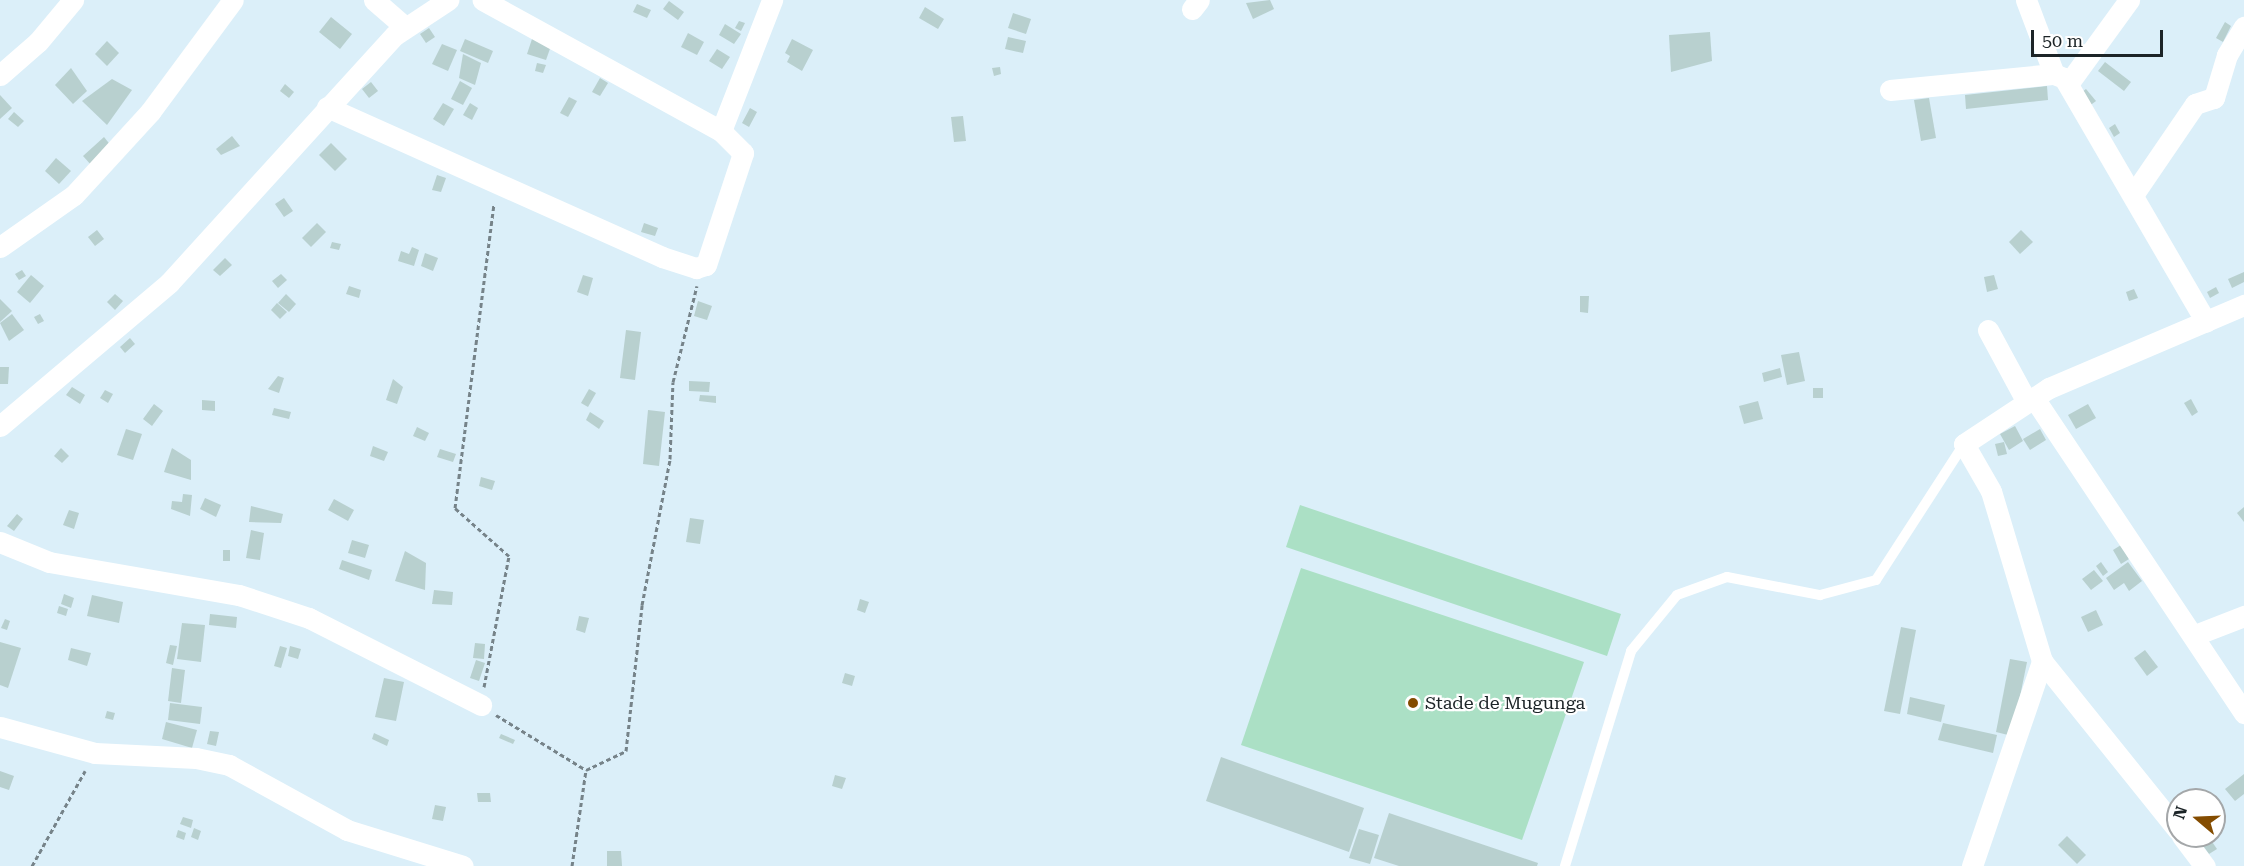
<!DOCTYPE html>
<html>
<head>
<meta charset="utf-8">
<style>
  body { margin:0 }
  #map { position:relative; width:2244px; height:866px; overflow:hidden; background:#dbeff9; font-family:"Roboto Serif",serif }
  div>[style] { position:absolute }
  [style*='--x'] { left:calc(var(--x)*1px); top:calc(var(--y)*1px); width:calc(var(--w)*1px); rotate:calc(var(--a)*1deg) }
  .green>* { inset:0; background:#abe0c5 }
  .building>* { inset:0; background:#b8d0cf }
  .path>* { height:3px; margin-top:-1.5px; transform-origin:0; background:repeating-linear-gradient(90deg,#768389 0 4.5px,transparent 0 7.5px) }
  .service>* { height:10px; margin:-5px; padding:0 5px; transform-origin:5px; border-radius:5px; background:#fff }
  .minor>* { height:21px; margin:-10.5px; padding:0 10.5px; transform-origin:10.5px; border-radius:10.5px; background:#fff }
  .dots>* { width:16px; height:16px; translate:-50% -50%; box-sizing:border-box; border:3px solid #fff; border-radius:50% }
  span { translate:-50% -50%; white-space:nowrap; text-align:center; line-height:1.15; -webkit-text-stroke:4.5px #fff; paint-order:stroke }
  .poi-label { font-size:18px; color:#1c2427 }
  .left { translate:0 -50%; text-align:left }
  .north { position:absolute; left:2166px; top:788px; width:60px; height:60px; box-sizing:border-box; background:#fff; border:2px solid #a4a7a9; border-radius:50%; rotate:289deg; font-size:16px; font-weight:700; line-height:24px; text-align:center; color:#1c2427 }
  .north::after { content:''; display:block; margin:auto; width:21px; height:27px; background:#844c00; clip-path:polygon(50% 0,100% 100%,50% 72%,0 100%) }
  .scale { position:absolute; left:2031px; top:30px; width:132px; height:27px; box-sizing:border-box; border:3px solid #1c2427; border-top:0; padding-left:8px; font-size:18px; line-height:21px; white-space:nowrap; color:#1c2427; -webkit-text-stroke:4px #fff; paint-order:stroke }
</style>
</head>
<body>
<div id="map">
  <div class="green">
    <div style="clip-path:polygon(1300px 505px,1621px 614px,1607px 656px,1286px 547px)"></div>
    <div style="clip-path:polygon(1301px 568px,1584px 662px,1522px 840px,1241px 745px)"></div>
  </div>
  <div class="building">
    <div style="clip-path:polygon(1270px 0,1274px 9px,1253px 19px,1246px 3px)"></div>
    <div style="clip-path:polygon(669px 1px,684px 12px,678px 20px,663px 9px)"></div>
    <div style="clip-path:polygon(637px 4px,651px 10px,647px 18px,633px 12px)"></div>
    <div style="clip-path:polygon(925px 7px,944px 19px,938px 29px,919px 18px)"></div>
    <div style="clip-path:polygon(1013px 13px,1031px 19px,1026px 34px,1008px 28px)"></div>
    <div style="clip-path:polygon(331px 17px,352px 34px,340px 49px,319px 32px)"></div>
    <div style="clip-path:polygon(739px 21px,745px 23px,741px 31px,735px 28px)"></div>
    <div style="clip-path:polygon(2225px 22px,2231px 26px,2223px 42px,2216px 38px)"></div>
    <div style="clip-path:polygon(725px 24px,741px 34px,734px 44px,719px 35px)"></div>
    <div style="clip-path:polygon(429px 28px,435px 37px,426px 43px,420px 34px)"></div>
    <div style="clip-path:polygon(1710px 32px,1712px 61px,1671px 72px,1669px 35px)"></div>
    <div style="clip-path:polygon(688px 33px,704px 42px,697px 55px,681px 47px)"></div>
    <div style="clip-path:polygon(533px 36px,552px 43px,546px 60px,527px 54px)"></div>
    <div style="clip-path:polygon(1008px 37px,1026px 41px,1023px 53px,1005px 49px)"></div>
    <div style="clip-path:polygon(465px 39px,493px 51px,488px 63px,460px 51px)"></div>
    <div style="clip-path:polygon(792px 39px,813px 50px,802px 71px,787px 62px,790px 56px,785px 53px)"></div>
    <div style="clip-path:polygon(107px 41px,119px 53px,107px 66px,95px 54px)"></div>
    <div style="clip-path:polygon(442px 44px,457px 50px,448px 71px,432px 64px)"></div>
    <div style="clip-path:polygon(717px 49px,730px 57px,722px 69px,709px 61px)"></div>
    <div style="clip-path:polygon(463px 54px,481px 63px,475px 85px,459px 78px)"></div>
    <div style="clip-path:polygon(2105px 62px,2131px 82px,2124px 91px,2098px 71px)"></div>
    <div style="clip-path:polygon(537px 63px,546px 65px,543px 73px,535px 71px)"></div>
    <div style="clip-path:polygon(1000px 67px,1001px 74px,994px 76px,992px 68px)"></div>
    <div style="clip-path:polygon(71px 68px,87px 91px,73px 104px,55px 85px)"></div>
    <div style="clip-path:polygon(600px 78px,608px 83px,600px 96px,592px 92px)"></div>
    <div style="clip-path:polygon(112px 79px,132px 90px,107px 125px,82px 101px)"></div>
    <div style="clip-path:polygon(460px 81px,472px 88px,463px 105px,451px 99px)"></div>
    <div style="clip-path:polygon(371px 82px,378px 91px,369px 98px,362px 89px)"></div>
    <div style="clip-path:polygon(285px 84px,294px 92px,289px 98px,280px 91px)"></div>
    <div style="clip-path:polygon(2047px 86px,2048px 100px,1966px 109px,1965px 95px)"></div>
    <div style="clip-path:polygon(2086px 89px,2096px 101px,2088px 107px,2079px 94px)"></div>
    <div style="clip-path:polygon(0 95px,12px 108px,0 119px)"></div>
    <div style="clip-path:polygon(569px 97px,577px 101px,568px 117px,560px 113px)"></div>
    <div style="clip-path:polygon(1929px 98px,1936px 138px,1921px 141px,1914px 100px)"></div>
    <div style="clip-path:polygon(443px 103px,454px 109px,444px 126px,433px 119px)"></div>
    <div style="clip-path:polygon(470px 103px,478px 108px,472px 120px,463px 115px)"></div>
    <div style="clip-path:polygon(750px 108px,757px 112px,749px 127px,742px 123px)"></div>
    <div style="clip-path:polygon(14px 112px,24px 121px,18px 127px,8px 119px)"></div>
    <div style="clip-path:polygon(963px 116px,966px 141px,954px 142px,951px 117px)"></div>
    <div style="clip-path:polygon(2115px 124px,2120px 133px,2114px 137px,2109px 128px)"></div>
    <div style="clip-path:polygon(232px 136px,240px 146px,221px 155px,216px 149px)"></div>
    <div style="clip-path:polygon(104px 137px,112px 147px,92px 166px,83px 156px)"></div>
    <div style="clip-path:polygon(331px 143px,347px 159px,335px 171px,319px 155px)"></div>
    <div style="clip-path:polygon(56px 158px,71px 171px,59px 184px,45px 171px)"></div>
    <div style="clip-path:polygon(437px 175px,446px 178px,441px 192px,432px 190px)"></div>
    <div style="clip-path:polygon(284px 198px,293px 211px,284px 217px,275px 204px)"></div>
    <div style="clip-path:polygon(317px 223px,326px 232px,311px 247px,302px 238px)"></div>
    <div style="clip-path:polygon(644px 223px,658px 228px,655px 236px,641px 232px)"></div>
    <div style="clip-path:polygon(97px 230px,104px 239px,95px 246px,88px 237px)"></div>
    <div style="clip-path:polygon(2021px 230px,2033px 242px,2020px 254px,2009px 242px)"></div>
    <div style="clip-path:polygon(332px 242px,341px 244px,339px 250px,330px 248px)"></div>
    <div style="clip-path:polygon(412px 247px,419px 250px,414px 266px,398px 261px,401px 251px,409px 254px)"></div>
    <div style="clip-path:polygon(425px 253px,438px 258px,433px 271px,421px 266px)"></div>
    <div style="clip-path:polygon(225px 258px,232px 265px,220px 276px,213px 270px)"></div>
    <div style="clip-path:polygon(22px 270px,26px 276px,19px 280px,15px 274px)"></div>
    <div style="clip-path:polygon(2244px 272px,2244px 282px,2232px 288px,2228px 279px)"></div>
    <div style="clip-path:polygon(281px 274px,287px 280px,278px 288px,272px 281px)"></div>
    <div style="clip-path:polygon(31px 275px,44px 286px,30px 303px,17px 292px)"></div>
    <div style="clip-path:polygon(583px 275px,593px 278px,588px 296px,577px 292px)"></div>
    <div style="clip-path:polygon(1994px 275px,1998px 289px,1987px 292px,1984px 277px)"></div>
    <div style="clip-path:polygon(349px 286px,361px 290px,359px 298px,346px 294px)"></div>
    <div style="clip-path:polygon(2216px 287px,2219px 293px,2210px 298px,2207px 292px)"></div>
    <div style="clip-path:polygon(2134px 289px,2138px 298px,2129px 301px,2126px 292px)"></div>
    <div style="clip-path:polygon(115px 294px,123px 301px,115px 310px,107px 302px)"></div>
    <div style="clip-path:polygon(286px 294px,296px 304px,289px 312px,278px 303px)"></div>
    <div style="clip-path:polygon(1580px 296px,1589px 296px,1588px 313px,1580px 312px)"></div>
    <div style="clip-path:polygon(0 299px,12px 311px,0 322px)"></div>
    <div style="clip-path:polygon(698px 301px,712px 306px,707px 320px,694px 316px)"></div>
    <div style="clip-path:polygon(277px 303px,287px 312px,280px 319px,271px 310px)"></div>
    <div style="clip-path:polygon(12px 314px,24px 330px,9px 341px,0 323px)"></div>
    <div style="clip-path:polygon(40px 314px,44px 321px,38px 324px,34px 317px)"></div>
    <div style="clip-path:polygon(626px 330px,641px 332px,635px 380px,620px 378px)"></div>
    <div style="clip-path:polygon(130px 338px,135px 344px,125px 353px,120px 347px)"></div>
    <div style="clip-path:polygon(1799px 352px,1805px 381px,1787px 385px,1781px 355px)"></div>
    <div style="clip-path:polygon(0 367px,9px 367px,8px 384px,0 384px)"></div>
    <div style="clip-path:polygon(1780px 368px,1782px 377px,1764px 382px,1762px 373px)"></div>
    <div style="clip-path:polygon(278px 376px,284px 378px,279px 393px,268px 389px)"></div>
    <div style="clip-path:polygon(393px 379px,403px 387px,397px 404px,386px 400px)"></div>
    <div style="clip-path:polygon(689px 381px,710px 382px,709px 392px,689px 391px)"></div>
    <div style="clip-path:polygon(72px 387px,85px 395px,80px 404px,66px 395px)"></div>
    <div style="clip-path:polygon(1813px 388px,1823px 388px,1823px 398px,1813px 398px)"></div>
    <div style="clip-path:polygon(589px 389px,596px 393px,588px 407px,581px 403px)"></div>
    <div style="clip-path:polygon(105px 390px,113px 394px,108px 403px,100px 398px)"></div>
    <div style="clip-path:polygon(700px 395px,716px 396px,716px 403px,699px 401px)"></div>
    <div style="clip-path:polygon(2191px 399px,2198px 412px,2192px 416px,2184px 403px)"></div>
    <div style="clip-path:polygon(202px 400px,215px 401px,215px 411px,202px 410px)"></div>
    <div style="clip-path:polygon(1758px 401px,1763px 419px,1744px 424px,1739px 406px)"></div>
    <div style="clip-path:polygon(154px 404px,163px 411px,152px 426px,143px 419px)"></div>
    <div style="clip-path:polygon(2088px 404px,2096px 418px,2076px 429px,2068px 415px)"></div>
    <div style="clip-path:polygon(274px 408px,291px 412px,289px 419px,272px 415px)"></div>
    <div style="clip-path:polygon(648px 410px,665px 412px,659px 466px,643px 464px)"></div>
    <div style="clip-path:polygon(590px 412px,604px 421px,599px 429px,586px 420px)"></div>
    <div style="clip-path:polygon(2015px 426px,2023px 441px,2009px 450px,2000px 434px)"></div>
    <div style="clip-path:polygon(417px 427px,429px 433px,425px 441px,413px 436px)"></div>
    <div style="clip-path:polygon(126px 429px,142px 434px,133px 460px,117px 455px)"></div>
    <div style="clip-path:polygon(2040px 429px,2046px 440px,2030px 450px,2023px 439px)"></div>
    <div style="clip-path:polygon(2004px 442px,2007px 454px,1998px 456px,1995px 444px)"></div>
    <div style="clip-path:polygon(373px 446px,388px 452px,384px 461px,370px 456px)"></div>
    <div style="clip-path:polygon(61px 448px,69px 456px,62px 463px,54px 456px)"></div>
    <div style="clip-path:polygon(172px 448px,191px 460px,191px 480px,164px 472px)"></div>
    <div style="clip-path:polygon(440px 449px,456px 454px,453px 462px,437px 457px)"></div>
    <div style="clip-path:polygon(481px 477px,495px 481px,492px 490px,479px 486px)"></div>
    <div style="clip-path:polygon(183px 494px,192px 495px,190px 516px,171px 509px,172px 501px,182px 502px)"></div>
    <div style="clip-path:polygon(205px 498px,221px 505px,216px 517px,200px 509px)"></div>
    <div style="clip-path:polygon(334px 499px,354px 510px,348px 521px,328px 510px)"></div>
    <div style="clip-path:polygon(251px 506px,283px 514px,281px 523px,249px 522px)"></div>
    <div style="clip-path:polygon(2244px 507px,2244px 522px,2237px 513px)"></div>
    <div style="clip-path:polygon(69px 510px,79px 513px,74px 529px,63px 525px)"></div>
    <div style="clip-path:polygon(17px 514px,23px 519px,14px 531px,7px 526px)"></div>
    <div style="clip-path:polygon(690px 518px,704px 520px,700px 544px,686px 542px)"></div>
    <div style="clip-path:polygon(251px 530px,264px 533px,260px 560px,246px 558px)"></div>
    <div style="clip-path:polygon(352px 540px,369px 545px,365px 558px,348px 553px)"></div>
    <div style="clip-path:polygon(2121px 545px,2129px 559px,2121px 564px,2113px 550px)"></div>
    <div style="clip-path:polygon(223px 550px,230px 550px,230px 561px,223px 561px)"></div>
    <div style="clip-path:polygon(405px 551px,426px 563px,425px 590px,395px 581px)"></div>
    <div style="clip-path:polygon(342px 560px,372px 570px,369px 580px,339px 569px)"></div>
    <div style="clip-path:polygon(2101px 562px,2108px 572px,2103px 576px,2096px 566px)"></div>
    <div style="clip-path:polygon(2128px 562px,2142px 581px,2129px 591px,2124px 583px,2114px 590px,2106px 578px)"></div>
    <div style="clip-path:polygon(2094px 570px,2103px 581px,2091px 590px,2082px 579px)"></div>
    <div style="clip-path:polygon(434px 590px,453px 592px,452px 605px,432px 604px)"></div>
    <div style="clip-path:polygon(64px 594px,74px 598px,71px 608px,61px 604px)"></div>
    <div style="clip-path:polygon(92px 595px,123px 602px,119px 623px,87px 616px)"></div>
    <div style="clip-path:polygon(860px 599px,869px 602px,865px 613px,857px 610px)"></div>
    <div style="clip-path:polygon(59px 606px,68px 609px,66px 616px,57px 613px)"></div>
    <div style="clip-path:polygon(2096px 610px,2103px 625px,2088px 632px,2081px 617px)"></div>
    <div style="clip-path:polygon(210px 614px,237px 617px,236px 628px,209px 625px)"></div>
    <div style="clip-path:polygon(579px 616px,589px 618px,585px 633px,576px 630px)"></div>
    <div style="clip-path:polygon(5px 619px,10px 621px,7px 630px,1px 628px)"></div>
    <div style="clip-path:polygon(182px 623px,205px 625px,201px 662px,177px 659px)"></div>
    <div style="clip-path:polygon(1901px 627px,1916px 630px,1900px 714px,1884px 711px)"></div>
    <div style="clip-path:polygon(0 642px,21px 648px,8px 688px,0 685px)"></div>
    <div style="clip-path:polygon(475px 643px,485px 644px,484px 659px,473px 658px)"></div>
    <div style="clip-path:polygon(170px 645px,177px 646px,173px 665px,166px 663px)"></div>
    <div style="clip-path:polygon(280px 646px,287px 648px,281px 668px,274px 666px)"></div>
    <div style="clip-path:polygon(290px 646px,301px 649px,298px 659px,288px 656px)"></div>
    <div style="clip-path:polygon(71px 648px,91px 653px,87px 666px,68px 660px)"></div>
    <div style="clip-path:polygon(2145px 650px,2158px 667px,2147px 676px,2134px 658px)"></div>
    <div style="clip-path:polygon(2010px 659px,2027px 662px,2012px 736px,1996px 732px)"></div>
    <div style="clip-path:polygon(476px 660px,485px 663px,479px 681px,470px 678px)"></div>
    <div style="clip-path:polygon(172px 668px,185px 670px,181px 703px,168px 701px)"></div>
    <div style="clip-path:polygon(845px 673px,855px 676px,852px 686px,842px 683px)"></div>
    <div style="clip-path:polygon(384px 678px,404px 682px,396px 721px,375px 717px)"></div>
    <div style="clip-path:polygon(1910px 697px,1945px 705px,1941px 722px,1907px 714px)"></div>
    <div style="clip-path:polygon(170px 703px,202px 707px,200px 724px,168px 720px)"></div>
    <div style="clip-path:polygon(107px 711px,115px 713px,113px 720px,105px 718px)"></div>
    <div style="clip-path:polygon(166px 722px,197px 730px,192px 748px,162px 739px)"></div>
    <div style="clip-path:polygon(1943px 723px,1997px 735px,1993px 753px,1938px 740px)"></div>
    <div style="clip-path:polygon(210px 731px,219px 732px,216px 746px,207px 744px)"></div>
    <div style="clip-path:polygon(374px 733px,389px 740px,387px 746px,372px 739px)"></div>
    <div style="clip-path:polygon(501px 734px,515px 740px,513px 744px,499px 738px)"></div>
    <div style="clip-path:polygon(1221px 757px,1364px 808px,1349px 852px,1206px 801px)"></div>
    <div style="clip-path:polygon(0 771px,14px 776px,9px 790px,0 787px)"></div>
    <div style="clip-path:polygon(2244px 774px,2244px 794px,2235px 801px,2225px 789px)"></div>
    <div style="clip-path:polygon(835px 775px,846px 778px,842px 789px,832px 786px)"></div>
    <div style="clip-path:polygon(477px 793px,490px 793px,491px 802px,478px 802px)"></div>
    <div style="clip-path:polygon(435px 805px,446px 807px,443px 821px,432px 819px)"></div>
    <div style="clip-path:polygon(1389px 813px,1538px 863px,1537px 866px,1399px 866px,1374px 858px)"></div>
    <div style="clip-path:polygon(183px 817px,193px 820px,191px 828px,180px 824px)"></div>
    <div style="clip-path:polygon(194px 828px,201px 831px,198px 840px,191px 837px)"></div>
    <div style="clip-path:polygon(1359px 829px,1379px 835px,1370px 864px,1349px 858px)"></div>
    <div style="clip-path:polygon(178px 830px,186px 833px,184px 840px,176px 837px)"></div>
    <div style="clip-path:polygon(2067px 836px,2086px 855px,2077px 864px,2058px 845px)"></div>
    <div style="clip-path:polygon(2208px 836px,2217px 849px,2209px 854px,2199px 840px)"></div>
    <div style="clip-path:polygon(607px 851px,621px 851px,622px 866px,607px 866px)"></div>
  </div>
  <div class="path">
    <div style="--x:484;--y:687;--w:133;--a:-79.2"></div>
    <div style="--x:509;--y:556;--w:72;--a:-138.4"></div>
    <div style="--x:455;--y:508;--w:307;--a:-82.7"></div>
    <div style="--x:496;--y:715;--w:105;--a:31.4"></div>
    <div style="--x:32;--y:866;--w:109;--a:-60.8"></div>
    <div style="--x:572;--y:866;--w:97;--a:-81.7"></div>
    <div style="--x:586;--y:770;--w:44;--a:-25.4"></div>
    <div style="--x:626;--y:751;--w:147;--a:-83.7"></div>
    <div style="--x:642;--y:605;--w:149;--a:-79.1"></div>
    <div style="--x:670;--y:459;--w:77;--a:-87.8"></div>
    <div style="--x:673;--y:382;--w:99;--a:-76"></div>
  </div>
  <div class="service">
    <div style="--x:1565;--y:866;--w:225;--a:-72.9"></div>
    <div style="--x:1631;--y:651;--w:72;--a:-50.6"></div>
    <div style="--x:1677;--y:595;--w:53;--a:-19.8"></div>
    <div style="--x:1727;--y:577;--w:95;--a:11"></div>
    <div style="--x:1820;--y:595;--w:58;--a:-15"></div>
    <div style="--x:1876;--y:580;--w:162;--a:-57.1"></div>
  </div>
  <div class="minor">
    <div style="--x:374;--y:0;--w:41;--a:41.1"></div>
    <div style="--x:2026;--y:0;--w:79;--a:69.3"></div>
    <div style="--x:2054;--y:74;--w:11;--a:22"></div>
    <div style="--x:2064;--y:78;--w:282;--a:59.8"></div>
    <div style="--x:1192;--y:9;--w:11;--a:-52"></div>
    <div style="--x:0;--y:75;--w:50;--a:-41"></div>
    <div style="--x:38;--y:42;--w:55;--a:-50.2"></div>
    <div style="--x:2068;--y:84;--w:104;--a:-54"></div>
    <div style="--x:1890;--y:90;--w:165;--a:-5.6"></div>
    <div style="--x:327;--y:107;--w:367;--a:24.1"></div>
    <div style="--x:662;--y:257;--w:36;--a:18"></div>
    <div style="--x:696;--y:268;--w:10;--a:-17"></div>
    <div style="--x:706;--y:265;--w:118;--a:-71.7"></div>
    <div style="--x:743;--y:153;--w:31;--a:-135"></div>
    <div style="--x:721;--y:131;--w:272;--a:-151.2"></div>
    <div style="--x:721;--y:131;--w:141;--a:-68.7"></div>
    <div style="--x:2133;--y:195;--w:110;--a:-55.7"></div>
    <div style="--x:2195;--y:104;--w:20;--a:-18"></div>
    <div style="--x:2214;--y:98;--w:45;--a:-73.2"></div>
    <div style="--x:2227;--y:55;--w:33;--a:-59"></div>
    <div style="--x:0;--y:247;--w:90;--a:-35.1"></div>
    <div style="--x:74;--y:195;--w:113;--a:-47.5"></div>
    <div style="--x:150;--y:112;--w:139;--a:-53.5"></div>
    <div style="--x:1988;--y:330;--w:82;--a:61.6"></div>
    <div style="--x:2034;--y:398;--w:379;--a:56.3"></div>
    <div style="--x:0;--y:426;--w:221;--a:-40.2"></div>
    <div style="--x:169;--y:283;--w:336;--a:-47.7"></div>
    <div style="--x:395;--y:35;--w:64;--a:-33.4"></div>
    <div style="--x:0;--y:542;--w:53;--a:22.2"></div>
    <div style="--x:49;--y:562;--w:193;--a:9.9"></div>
    <div style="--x:239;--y:595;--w:74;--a:18.2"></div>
    <div style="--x:309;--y:618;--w:193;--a:26.8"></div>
    <div style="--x:2195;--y:635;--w:53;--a:-21.2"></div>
    <div style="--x:2042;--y:661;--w:217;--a:51.2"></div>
    <div style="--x:0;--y:727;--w:98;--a:15.3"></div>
    <div style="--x:95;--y:753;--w:101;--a:2.8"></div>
    <div style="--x:196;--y:758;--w:34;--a:12"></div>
    <div style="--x:229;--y:765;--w:135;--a:28.8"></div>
    <div style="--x:347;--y:830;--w:121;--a:17.2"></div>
    <div style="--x:2182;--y:836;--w:38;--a:53"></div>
    <div style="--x:1972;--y:866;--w:217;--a:-71.1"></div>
    <div style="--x:2042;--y:661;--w:177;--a:-106.7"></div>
    <div style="--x:1991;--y:491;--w:54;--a:-119.9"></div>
    <div style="--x:1964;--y:444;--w:102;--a:-33.4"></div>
    <div style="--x:2049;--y:388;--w:212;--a:-23.1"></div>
  </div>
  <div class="dots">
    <div style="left:1413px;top:703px;background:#844c00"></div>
  </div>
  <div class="poi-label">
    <span class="left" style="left:1425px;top:703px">Stade de Mugunga</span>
  </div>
  <div class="north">N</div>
  <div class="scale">50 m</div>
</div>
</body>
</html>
